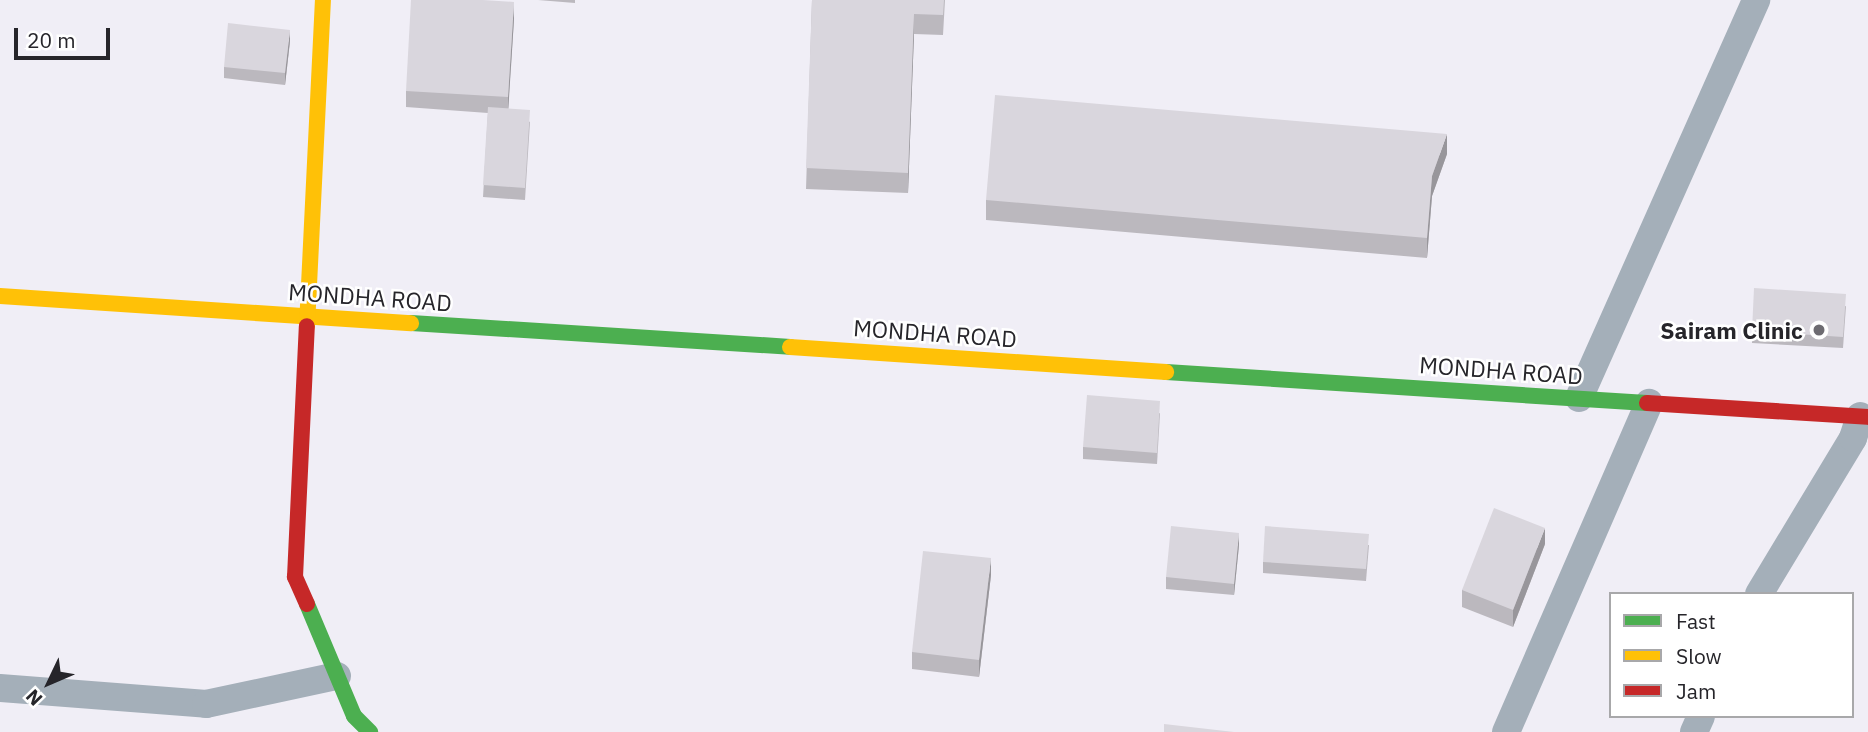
<!DOCTYPE html>
<html>
<head>
<meta charset="utf-8">
<style>
  body { margin:0 }
  #map { position:relative; width:1868px; height:732px; overflow:hidden; background:#f0eef6; font-family:"IBM Plex Sans",sans-serif }
  div>[style] { position:absolute }
  [style*='--x'] { left:calc(var(--x)*1px); top:calc(var(--y)*1px); width:calc(var(--w)*1px); rotate:calc(var(--a)*1deg) }
  .street>* { height:28px; margin:-14px; padding:0 14px; transform-origin:14px; border-radius:14px; background:#a4afb9 }
  .fast>* { height:16px; margin:-8px; padding:0 8px; transform-origin:8px; border-radius:8px; background:#4caf50 }
  .slow>* { height:16px; margin:-8px; padding:0 8px; transform-origin:8px; border-radius:8px; background:#ffc107 }
  .jam>* { height:16px; margin:-8px; padding:0 8px; transform-origin:8px; border-radius:8px; background:#c62828 }
  .wall>* { inset:0; background:#bbb8be }
  .shaded-wall>* { inset:0; background:#98969b }
  .building>* { inset:0; background:#d9d6dd }
  .dots>* { width:19px; height:19px; translate:-50% -50%; box-sizing:border-box; border:4px solid #fff; border-radius:50% }
  span { translate:-50% -50%; white-space:nowrap; text-align:center; line-height:1.15; -webkit-text-stroke:5px #fff; paint-order:stroke }
  .street-label { font-size:23px; color:#26252a }
  .poi-label { font-size:23px; color:#26252a; font-weight:700 }
  .right { translate:-100% -50%; text-align:right }
  .legend { position:absolute; left:1609px; top:592px; width:245px; height:126px; box-sizing:border-box; background:#fff; border:2px solid #a8a8aa; margin:0; padding:9px 12px; list-style:none; font-size:21px; color:#26252a }
  .legend li { display:flex; align-items:center; gap:14px; height:35px }
  .legend b { width:35px; border:2px solid #a8a8aa }
  .north { position:absolute; left:14px; top:648px; width:70px; height:70px; -webkit-text-stroke:5px #fff; paint-order:stroke; rotate:226deg; font-size:19px; font-weight:700; line-height:28px; text-align:center; color:#26252a }
  .north::after { content:''; display:block; margin:auto; width:24px; height:32px; background:#26252a; clip-path:polygon(50% 0,100% 100%,50% 72%,0 100%) }
  .scale { position:absolute; left:14px; top:28px; width:96px; height:32px; box-sizing:border-box; border:4px solid #26252a; border-top:0; padding-left:9px; font-size:21px; line-height:24px; white-space:nowrap; color:#26252a; -webkit-text-stroke:5px #fff; paint-order:stroke }
</style>
</head>
<body>
<div id="map">
  <div class="street">
    <div style="--x:1579;--y:398;--w:436;--a:-66"></div>
    <div style="--x:1759;--y:594;--w:182;--a:-58.9"></div>
    <div style="--x:1853;--y:438;--w:23;--a:-72"></div>
    <div style="--x:0;--y:688;--w:207;--a:4.4"></div>
    <div style="--x:206;--y:704;--w:134;--a:-12.1"></div>
    <div style="--x:1506;--y:732;--w:359;--a:-66.5"></div>
    <div style="--x:1694;--y:732;--w:17;--a:-66"></div>
  </div>
  <div class="fast">
    <div style="--x:411;--y:323;--w:380;--a:3.6"></div>
    <div style="--x:1166;--y:372;--w:482;--a:3.7"></div>
    <div style="--x:307;--y:604;--w:121;--a:67.2"></div>
    <div style="--x:354;--y:716;--w:23;--a:45"></div>
  </div>
  <div class="slow">
    <div style="--x:0;--y:296;--w:412;--a:3.8"></div>
    <div style="--x:307;--y:326;--w:326;--a:-87.2"></div>
    <div style="--x:790;--y:347;--w:377;--a:3.8"></div>
  </div>
  <div class="jam">
    <div style="--x:1647;--y:403;--w:221;--a:3.6"></div>
    <div style="--x:307;--y:604;--w:30;--a:-114"></div>
    <div style="--x:295;--y:577;--w:251;--a:-87.3"></div>
  </div>
  <div class="wall">
    <div style="clip-path:polygon(538px 0,575px 0,575px 3px)"></div>
    <div style="clip-path:polygon(812px 0,945px 0,943px 35px,914px 34px,908px 193px,806px 189px)"></div>
    <div style="clip-path:polygon(514px 19px,508px 109px,530px 122px,525px 200px,483px 197px,488px 113px,406px 107px,406px 91px)"></div>
    <div style="clip-path:polygon(290px 41px,285px 85px,224px 78px,224px 67px)"></div>
    <div style="clip-path:polygon(1447px 154px,1432px 196px,1427px 258px,986px 220px,986px 200px)"></div>
    <div style="clip-path:polygon(1846px 306px,1843px 348px,1752px 343px,1752px 331px)"></div>
    <div style="clip-path:polygon(1160px 413px,1157px 464px,1083px 459px,1083px 447px)"></div>
    <div style="clip-path:polygon(1545px 544px,1513px 627px,1462px 607px,1462px 590px)"></div>
    <div style="clip-path:polygon(1239px 545px,1234px 595px,1166px 589px,1166px 577px)"></div>
    <div style="clip-path:polygon(1369px 545px,1366px 581px,1263px 573px,1263px 562px)"></div>
    <div style="clip-path:polygon(991px 575px,979px 677px,912px 669px,912px 652px)"></div>
  </div>
  <div class="shaded-wall">
    <div style="clip-path:polygon(514px 2px,514px 19px,508px 114px,508px 97px)"></div>
    <div style="clip-path:polygon(914px 14px,914px 34px,908px 193px,908px 173px)"></div>
    <div style="clip-path:polygon(290px 30px,290px 41px,285px 85px,285px 73px)"></div>
    <div style="clip-path:polygon(1447px 134px,1447px 154px,1432px 196px,1427px 258px,1427px 238px,1432px 176px)"></div>
    <div style="clip-path:polygon(1545px 528px,1545px 544px,1513px 627px,1513px 610px)"></div>
    <div style="clip-path:polygon(1239px 533px,1239px 545px,1234px 595px,1234px 584px)"></div>
    <div style="clip-path:polygon(991px 558px,991px 575px,979px 677px,979px 660px)"></div>
  </div>
  <div class="building">
    <div style="clip-path:polygon(411px 0,483px 0,514px 2px,508px 97px,406px 91px)"></div>
    <div style="clip-path:polygon(812px 0,944px 0,943px 15px,914px 14px,908px 173px,806px 168px)"></div>
    <div style="clip-path:polygon(228px 23px,290px 30px,285px 73px,224px 67px)"></div>
    <div style="clip-path:polygon(995px 95px,1447px 134px,1432px 176px,1427px 238px,986px 200px)"></div>
    <div style="clip-path:polygon(488px 107px,530px 110px,525px 188px,483px 185px)"></div>
    <div style="clip-path:polygon(1754px 288px,1846px 294px,1843px 337px,1752px 331px)"></div>
    <div style="clip-path:polygon(1087px 395px,1160px 401px,1157px 453px,1083px 447px)"></div>
    <div style="clip-path:polygon(1494px 508px,1545px 528px,1513px 610px,1462px 590px)"></div>
    <div style="clip-path:polygon(1171px 526px,1239px 533px,1234px 584px,1166px 577px)"></div>
    <div style="clip-path:polygon(1265px 526px,1369px 534px,1366px 569px,1263px 562px)"></div>
    <div style="clip-path:polygon(923px 551px,991px 558px,979px 660px,912px 652px)"></div>
    <div style="clip-path:polygon(1164px 724px,1234px 732px,1164px 732px)"></div>
  </div>
  <div class="dots">
    <div style="left:1819px;top:330px;background:#6d6b71"></div>
  </div>
  <div class="street-label">
    <span style="left:370px;top:297px;rotate:4deg">MONDHA ROAD</span>
    <span style="left:935px;top:333px;rotate:4deg">MONDHA ROAD</span>
    <span style="left:1501px;top:370px;rotate:4deg">MONDHA ROAD</span>
  </div>
  <div class="poi-label">
    <span class="right" style="left:1803px;top:330px">Sairam Clinic</span>
  </div>
  <ul class="legend">
  <li><b style="height:9px;background:#4caf50"></b>Fast</li>
  <li><b style="height:9px;background:#ffc107"></b>Slow</li>
  <li><b style="height:9px;background:#c62828"></b>Jam</li>
  </ul>
  <div class="north">N</div>
  <div class="scale">20 m</div>
</div>
</body>
</html>
